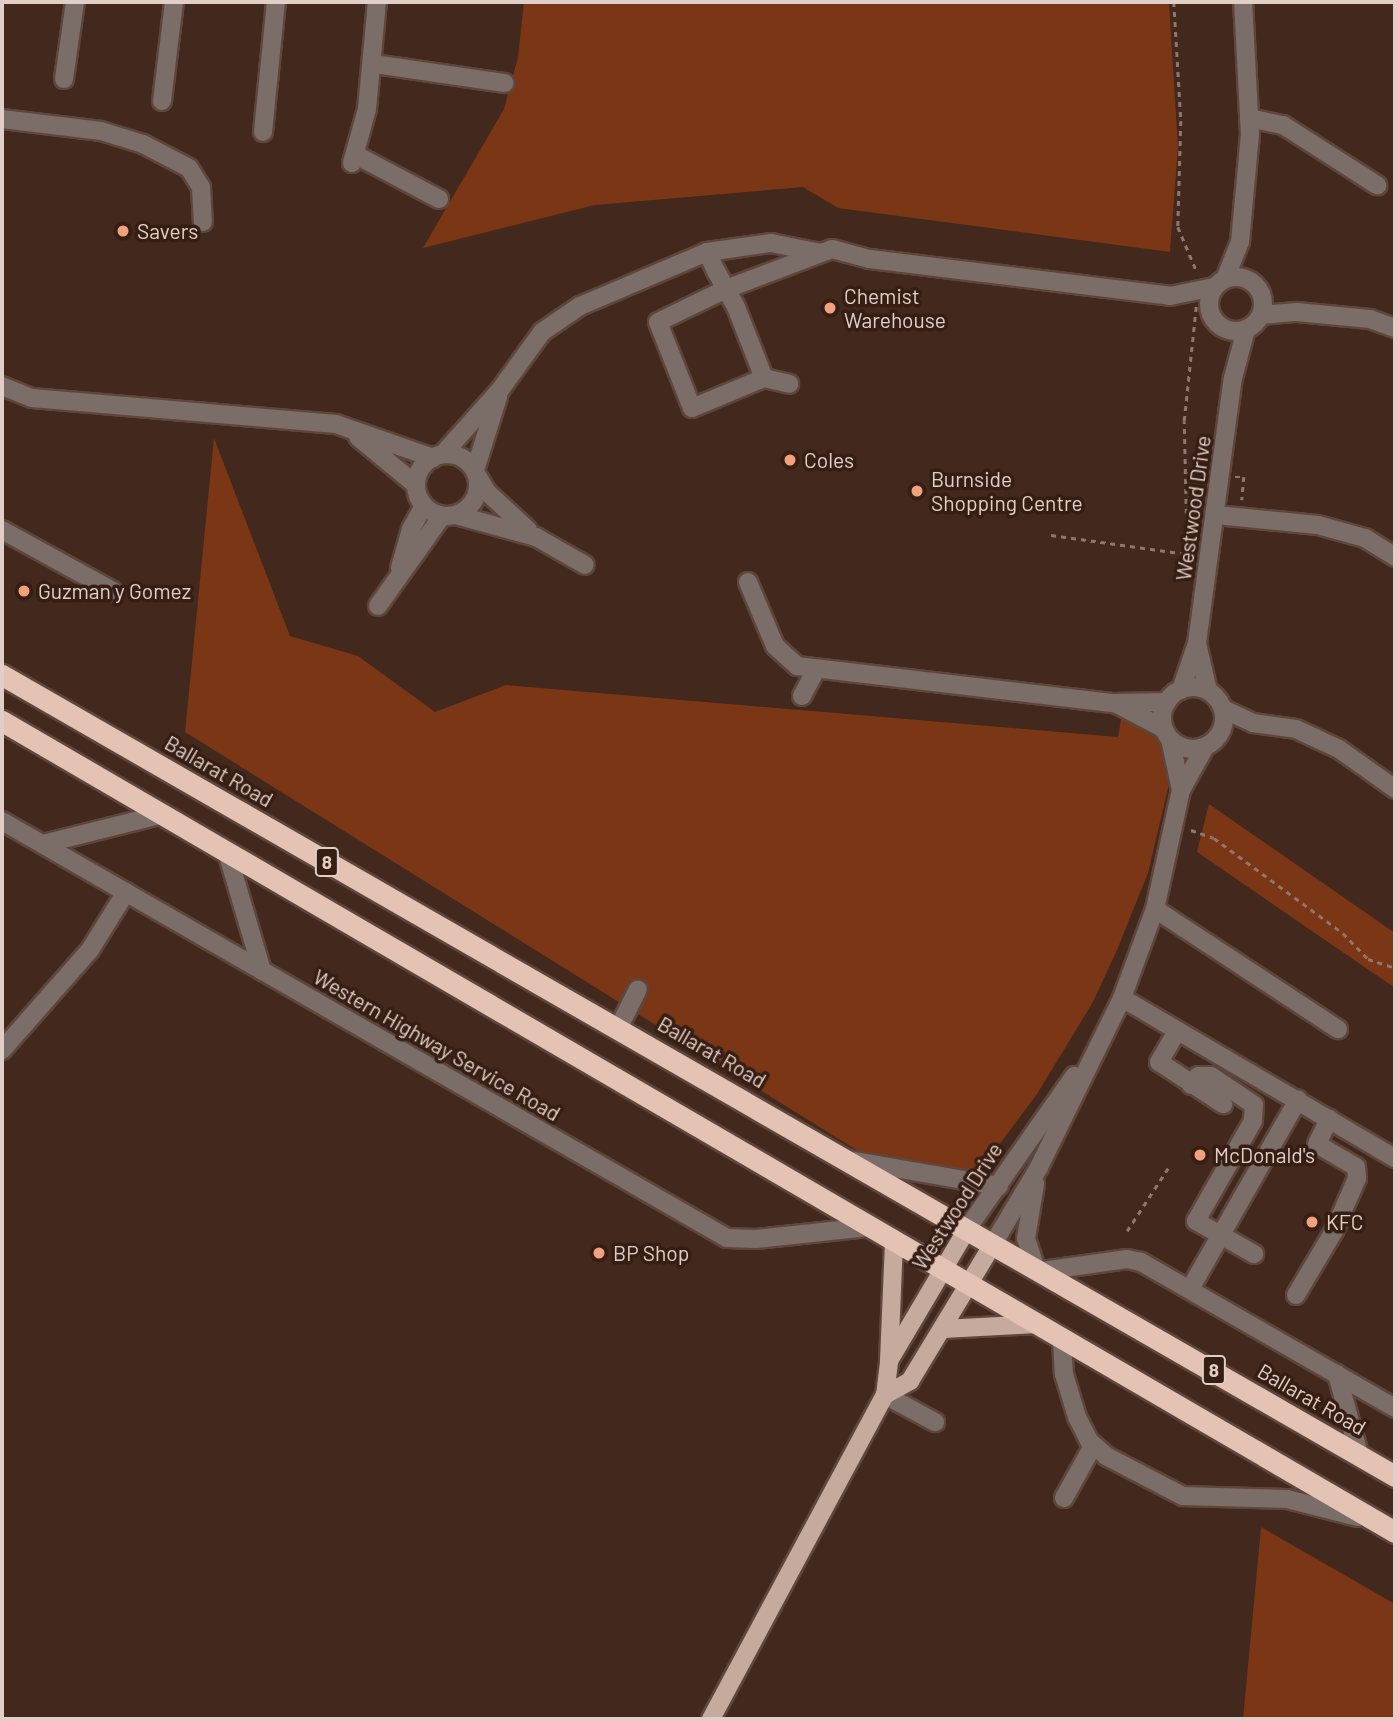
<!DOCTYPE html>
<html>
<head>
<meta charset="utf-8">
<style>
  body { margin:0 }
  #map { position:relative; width:1397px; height:1721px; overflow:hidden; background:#42281d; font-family:Barlow,sans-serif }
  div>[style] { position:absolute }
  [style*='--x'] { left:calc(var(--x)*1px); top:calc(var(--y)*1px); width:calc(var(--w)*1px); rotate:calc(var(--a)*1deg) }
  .green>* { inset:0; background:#7a3615 }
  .path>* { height:2.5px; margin-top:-1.25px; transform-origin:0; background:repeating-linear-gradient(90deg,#8d776e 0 5px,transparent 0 10px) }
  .roads { filter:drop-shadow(2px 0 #5e463c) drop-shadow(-2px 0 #5e463c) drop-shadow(0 2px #5e463c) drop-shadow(0 -2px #5e463c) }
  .minor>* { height:18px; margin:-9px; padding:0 9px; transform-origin:9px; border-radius:9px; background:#7b6d68 }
  .minor>.ring { margin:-9px; padding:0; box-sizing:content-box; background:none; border:18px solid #7b6d68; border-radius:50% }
  .major>* { height:18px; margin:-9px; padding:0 9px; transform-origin:9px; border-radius:9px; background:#c6aa9e }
  .highway>* { height:21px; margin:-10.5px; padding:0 10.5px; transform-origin:10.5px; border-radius:10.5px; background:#e4c2b4 }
  .dots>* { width:19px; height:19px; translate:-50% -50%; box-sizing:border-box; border:4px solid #371e14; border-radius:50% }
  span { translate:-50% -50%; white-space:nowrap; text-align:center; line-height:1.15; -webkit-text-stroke:7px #371e14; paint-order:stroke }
  .shield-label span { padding:2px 5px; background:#371e14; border:2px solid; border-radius:5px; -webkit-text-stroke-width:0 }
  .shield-label { font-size:19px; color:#e0cec7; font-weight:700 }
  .poi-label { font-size:21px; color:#e0cec7 }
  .left { translate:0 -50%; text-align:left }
  .street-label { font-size:21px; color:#e0cec7 }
  .frame { position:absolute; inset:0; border:4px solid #e0cec7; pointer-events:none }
</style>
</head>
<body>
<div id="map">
  <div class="green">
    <div style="clip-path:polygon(524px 2px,1169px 2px,1178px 147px,1170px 252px,838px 208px,803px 187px,595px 205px,423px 248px,504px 109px,518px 57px)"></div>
    <div style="clip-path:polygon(214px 438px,290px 636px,358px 656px,435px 712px,506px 685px,1118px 737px,1122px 714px,1160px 737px,1167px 747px,1171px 776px,1148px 873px,1117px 950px,1093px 1002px,1037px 1094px,981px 1169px,965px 1175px,896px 1165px,858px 1151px,185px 732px)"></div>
    <div style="clip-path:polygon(1209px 804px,1395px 933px,1395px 988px,1197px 852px)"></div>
    <div style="clip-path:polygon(1261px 1527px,1395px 1604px,1395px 1719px,1243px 1719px)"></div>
  </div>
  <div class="path">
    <div style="--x:1174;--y:2;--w:119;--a:86.6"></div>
    <div style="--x:1181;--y:121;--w:106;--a:91.6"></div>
    <div style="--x:1178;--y:227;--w:49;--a:67.1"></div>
    <div style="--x:1187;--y:473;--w:17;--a:3"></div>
    <div style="--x:1235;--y:477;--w:9;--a:0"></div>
    <div style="--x:1244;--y:477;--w:23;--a:95"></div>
    <div style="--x:1051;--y:535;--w:137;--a:8"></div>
    <div style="--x:1187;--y:554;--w:133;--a:-91.3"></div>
    <div style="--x:1184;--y:421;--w:115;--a:-84"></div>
    <div style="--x:1191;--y:830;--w:24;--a:19"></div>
    <div style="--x:1214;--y:838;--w:160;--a:36.4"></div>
    <div style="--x:1343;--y:933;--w:36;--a:46"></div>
    <div style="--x:1368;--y:959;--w:28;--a:18"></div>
    <div style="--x:1127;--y:1231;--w:75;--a:-56.9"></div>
  </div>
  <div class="roads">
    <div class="minor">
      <div style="--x:374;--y:64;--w:132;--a:8.3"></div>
      <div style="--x:64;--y:79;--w:78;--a:-81.9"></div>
      <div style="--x:162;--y:101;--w:100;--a:-83.1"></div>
      <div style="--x:1249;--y:118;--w:35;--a:12"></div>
      <div style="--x:1283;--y:125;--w:112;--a:32.6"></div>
      <div style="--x:2;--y:119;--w:100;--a:6.9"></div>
      <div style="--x:101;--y:131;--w:44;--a:17.2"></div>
      <div style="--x:143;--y:144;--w:52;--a:27.6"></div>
      <div style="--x:189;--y:168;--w:22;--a:58"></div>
      <div style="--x:201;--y:187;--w:35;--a:87"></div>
      <div style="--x:263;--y:132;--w:131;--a:-84.3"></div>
      <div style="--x:356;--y:155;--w:94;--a:27.9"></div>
      <div style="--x:352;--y:163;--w:56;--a:-74.5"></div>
      <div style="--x:367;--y:109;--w:107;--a:-84.7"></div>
      <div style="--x:707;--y:252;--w:21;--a:65"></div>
      <div style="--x:716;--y:271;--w:41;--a:60.9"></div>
      <div style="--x:736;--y:307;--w:76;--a:68.5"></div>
      <div style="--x:764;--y:378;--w:78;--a:157.4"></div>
      <div style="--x:692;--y:408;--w:92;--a:-111.6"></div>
      <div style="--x:658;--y:322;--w:76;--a:-25.9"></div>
      <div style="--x:726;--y:289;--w:113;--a:-20.7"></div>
      <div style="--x:832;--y:249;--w:39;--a:15"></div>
      <div style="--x:870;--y:259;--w:302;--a:7"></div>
      <div style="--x:1170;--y:296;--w:45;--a:-11.6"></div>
      <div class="ring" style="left:1209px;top:277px;width:36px;height:36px"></div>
      <div style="--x:1225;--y:279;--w:40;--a:-68"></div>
      <div style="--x:1240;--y:242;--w:108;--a:-84.7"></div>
      <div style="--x:1250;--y:134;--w:132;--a:-93"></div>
      <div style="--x:1261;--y:315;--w:36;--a:-5"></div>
      <div style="--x:1297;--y:312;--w:73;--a:5.5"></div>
      <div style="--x:1370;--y:319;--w:27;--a:20"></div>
      <div style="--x:764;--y:378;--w:26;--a:13"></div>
      <div style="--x:2;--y:386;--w:32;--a:22"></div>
      <div style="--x:32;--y:398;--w:305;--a:4.9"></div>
      <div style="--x:336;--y:424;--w:103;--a:19.3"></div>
      <div style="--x:358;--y:437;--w:75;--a:39.6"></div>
      <div class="ring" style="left:416px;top:454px;width:44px;height:44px"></div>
      <div style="--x:443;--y:454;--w:86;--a:-48.3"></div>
      <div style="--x:500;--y:390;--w:72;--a:-54.1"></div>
      <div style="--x:542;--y:332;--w:46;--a:-34.4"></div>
      <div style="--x:580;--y:306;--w:138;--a:-23"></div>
      <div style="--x:707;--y:252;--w:65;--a:-8"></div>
      <div style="--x:771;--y:243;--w:51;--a:11.3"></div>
      <div style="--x:475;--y:470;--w:77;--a:-72.5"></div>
      <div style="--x:478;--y:477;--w:17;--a:59"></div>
      <div style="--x:487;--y:492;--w:56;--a:42.8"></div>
      <div style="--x:456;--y:515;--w:83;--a:15.4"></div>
      <div style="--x:536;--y:537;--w:56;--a:29.7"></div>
      <div style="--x:1216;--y:515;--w:102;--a:5.6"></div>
      <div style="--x:1318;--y:525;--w:49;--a:15.5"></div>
      <div style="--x:1365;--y:538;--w:36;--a:32"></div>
      <div style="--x:2;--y:530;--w:127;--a:28.8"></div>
      <div style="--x:400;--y:568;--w:41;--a:-74.2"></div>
      <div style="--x:411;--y:529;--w:26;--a:-61"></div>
      <div style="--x:748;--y:582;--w:69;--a:67.1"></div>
      <div style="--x:775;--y:646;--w:30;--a:42"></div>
      <div style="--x:797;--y:666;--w:319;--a:6.7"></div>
      <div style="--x:1114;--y:703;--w:53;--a:-1.1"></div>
      <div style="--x:378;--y:606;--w:110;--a:-54.6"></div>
      <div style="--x:1197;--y:643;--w:49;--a:77.1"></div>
      <div class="ring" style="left:1162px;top:687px;width:44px;height:44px"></div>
      <div style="--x:1181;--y:690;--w:50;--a:-71.2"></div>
      <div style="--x:1197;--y:643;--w:267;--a:-82.3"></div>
      <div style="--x:1233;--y:378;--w:51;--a:-75.1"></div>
      <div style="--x:802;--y:696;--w:30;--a:-62"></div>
      <div style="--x:1117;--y:704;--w:53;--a:28"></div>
      <div style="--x:1223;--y:709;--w:33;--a:25"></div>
      <div style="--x:1253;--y:723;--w:43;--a:7.9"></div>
      <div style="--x:1296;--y:729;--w:47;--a:24.9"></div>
      <div style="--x:1339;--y:749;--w:69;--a:35.5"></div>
      <div style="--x:1170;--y:739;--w:52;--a:77.8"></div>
      <div style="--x:2;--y:821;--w:836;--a:29.91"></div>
      <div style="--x:727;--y:1238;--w:29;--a:2"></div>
      <div style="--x:756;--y:1239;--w:113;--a:-6.1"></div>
      <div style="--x:43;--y:844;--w:124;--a:-14"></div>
      <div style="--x:227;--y:852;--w:124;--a:73.6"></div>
      <div style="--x:1155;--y:909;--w:219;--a:33.3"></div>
      <div style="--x:1122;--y:998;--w:316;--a:30.4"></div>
      <div style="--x:619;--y:1027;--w:42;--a:-63.4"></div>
      <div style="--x:1177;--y:1031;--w:36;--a:120"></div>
      <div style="--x:1159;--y:1062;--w:77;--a:33.3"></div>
      <div style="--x:2;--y:1050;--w:133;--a:-48.7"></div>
      <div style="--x:90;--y:950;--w:68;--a:-58.2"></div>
      <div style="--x:1191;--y:1085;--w:11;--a:-52"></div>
      <div style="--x:1198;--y:1076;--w:13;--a:0"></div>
      <div style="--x:1211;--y:1076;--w:52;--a:34"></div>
      <div style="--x:1254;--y:1105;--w:16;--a:94"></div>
      <div style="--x:1253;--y:1121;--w:115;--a:119.7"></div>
      <div style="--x:1196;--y:1221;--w:67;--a:29.6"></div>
      <div style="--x:854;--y:1161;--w:147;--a:9.8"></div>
      <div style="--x:967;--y:1229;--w:187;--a:-55"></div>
      <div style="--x:993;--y:1244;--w:90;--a:-59.1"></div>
      <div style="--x:1039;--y:1167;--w:188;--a:-63.8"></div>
      <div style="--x:1122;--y:998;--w:95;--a:-69.7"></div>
      <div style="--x:1155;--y:909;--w:122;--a:-77.7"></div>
      <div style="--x:1181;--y:790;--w:49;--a:-60.8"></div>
      <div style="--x:1035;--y:1266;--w:29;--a:-108"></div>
      <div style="--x:1026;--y:1238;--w:55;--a:-80.5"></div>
      <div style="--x:1042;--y:1271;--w:86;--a:-8"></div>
      <div style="--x:1127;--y:1259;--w:14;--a:12"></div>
      <div style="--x:1141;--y:1262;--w:293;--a:29.9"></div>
      <div style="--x:1190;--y:1289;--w:218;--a:-60.3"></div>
      <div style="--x:1296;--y:1295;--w:74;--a:-59.3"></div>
      <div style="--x:1334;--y:1231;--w:58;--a:-66.5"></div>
      <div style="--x:1357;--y:1178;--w:11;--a:-95"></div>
      <div style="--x:1356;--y:1167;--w:45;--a:-149.5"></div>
      <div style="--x:1317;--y:1144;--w:28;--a:-64"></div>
      <div style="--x:1062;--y:1339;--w:35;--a:87"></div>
      <div style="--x:1064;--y:1374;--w:45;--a:73.2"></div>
      <div style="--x:1077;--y:1417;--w:27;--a:63"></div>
      <div style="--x:1089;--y:1441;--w:23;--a:41"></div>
      <div style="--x:1106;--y:1456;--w:87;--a:27.5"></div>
      <div style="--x:1183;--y:1496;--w:104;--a:1.7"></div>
      <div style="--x:1287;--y:1499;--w:73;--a:14.2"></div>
      <div style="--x:1337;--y:1374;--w:83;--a:74.6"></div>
      <div style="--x:885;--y:1395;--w:57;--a:28.4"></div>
      <div style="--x:1064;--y:1498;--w:60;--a:-60.9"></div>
    </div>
    <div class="major">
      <div style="--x:943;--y:1329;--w:94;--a:-3"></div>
      <div style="--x:889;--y:1361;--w:119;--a:-87.6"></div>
      <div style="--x:885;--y:1395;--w:29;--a:-29"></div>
      <div style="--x:910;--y:1381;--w:160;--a:-58.8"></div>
      <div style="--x:711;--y:1719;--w:368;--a:-61.8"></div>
      <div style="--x:885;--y:1395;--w:34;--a:-83"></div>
      <div style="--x:889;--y:1361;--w:153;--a:-59.4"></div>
    </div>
    <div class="highway">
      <div style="--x:2;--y:675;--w:1607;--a:29.9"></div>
      <div style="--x:2;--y:721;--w:1612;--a:30.21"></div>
    </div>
  </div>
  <div class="dots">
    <div style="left:123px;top:231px;background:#f2a17e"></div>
    <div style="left:830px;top:308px;background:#f2a17e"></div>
    <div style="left:790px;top:460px;background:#f2a17e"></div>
    <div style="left:917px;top:491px;background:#f2a17e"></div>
    <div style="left:24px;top:591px;background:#f2a17e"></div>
    <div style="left:1200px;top:1155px;background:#f2a17e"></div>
    <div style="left:1312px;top:1222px;background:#f2a17e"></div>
    <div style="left:599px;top:1253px;background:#f2a17e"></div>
  </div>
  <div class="shield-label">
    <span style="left:327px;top:862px">8</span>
    <span style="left:1214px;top:1370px">8</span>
  </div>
  <div class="poi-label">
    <span class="left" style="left:137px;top:231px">Savers</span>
    <span class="left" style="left:844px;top:308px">Chemist<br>Warehouse</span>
    <span class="left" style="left:804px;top:460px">Coles</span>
    <span class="left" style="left:931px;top:491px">Burnside<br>Shopping Centre</span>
    <span class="left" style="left:38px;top:591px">Guzman y Gomez</span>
    <span class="left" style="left:1214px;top:1155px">McDonald's</span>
    <span class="left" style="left:1326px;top:1222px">KFC</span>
    <span class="left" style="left:613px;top:1253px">BP Shop</span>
  </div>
  <div class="street-label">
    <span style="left:1193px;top:508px;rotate:-82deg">Westwood Drive</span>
    <span style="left:219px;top:771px;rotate:30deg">Ballarat Road</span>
    <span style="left:437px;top:1045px;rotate:30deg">Western Highway Service Road</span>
    <span style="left:712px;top:1052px;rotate:30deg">Ballarat Road</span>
    <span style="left:957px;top:1206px;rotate:-57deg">Westwood Drive</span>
    <span style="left:1312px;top:1399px;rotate:30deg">Ballarat Road</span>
  </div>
  <div class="frame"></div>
</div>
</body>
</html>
